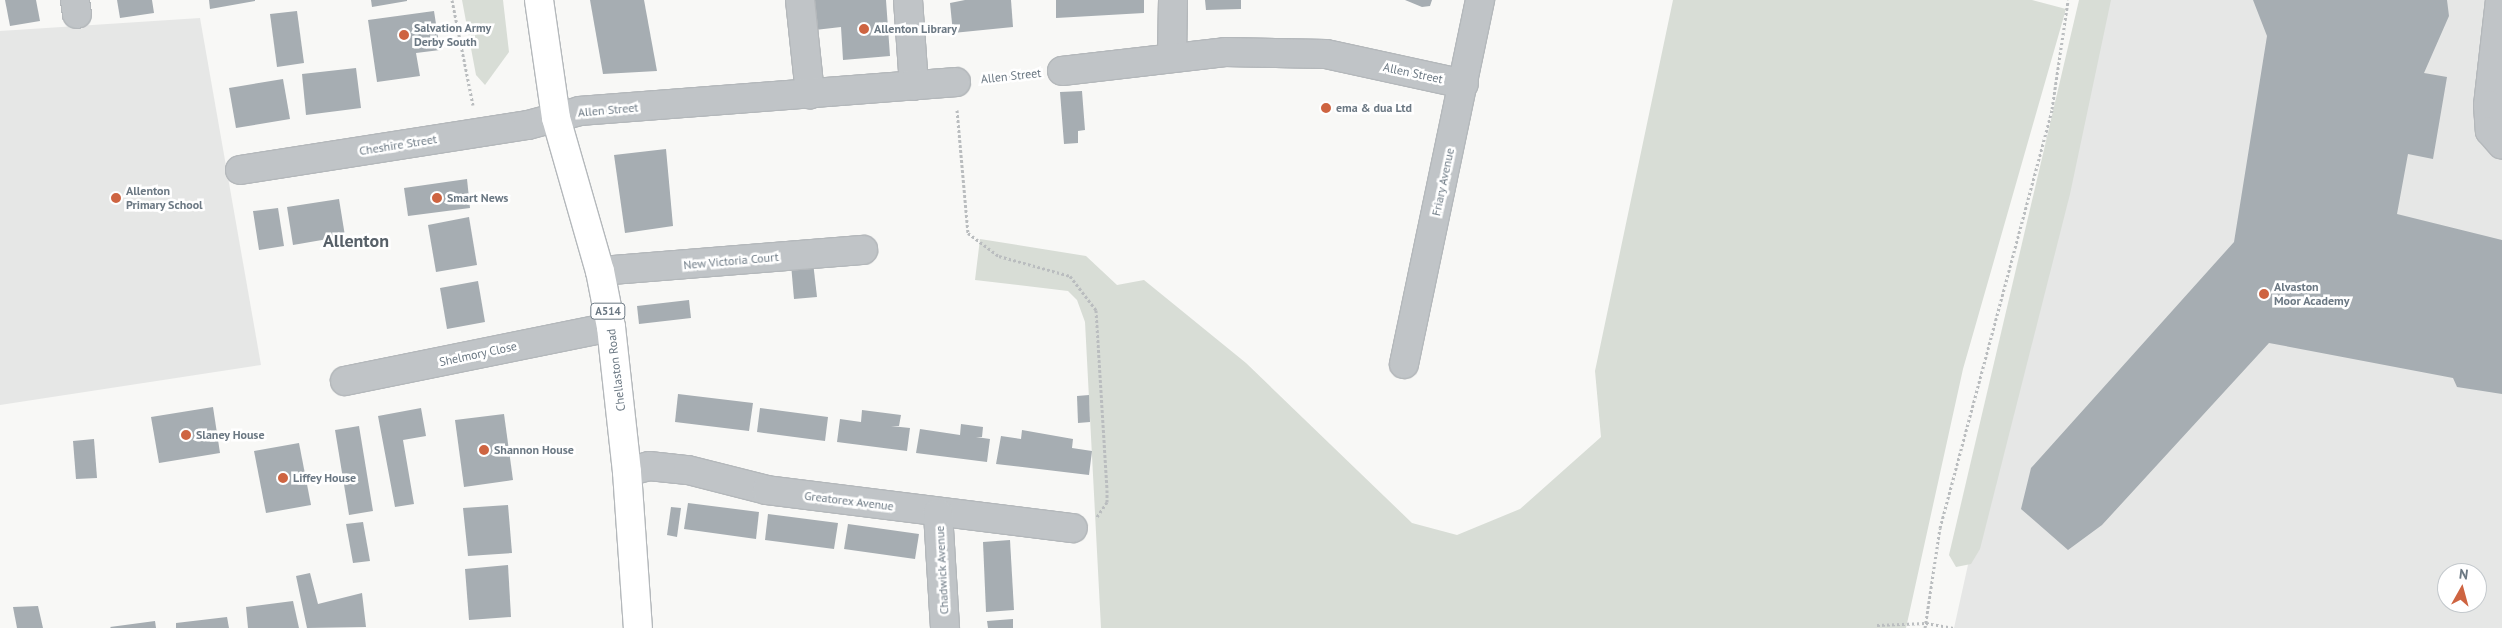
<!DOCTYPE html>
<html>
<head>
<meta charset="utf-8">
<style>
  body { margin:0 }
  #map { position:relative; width:2502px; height:628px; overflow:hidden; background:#f8f8f6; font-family:"PT Sans",sans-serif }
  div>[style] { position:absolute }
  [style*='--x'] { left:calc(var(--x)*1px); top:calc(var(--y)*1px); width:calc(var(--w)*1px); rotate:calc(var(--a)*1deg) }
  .built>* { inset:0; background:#e6e7e6 }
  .green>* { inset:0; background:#d8ddd6 }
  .building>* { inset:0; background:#a6adb2 }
  .path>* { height:3px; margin-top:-1.5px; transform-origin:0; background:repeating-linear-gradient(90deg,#babdbf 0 2.5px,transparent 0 5px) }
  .roads { filter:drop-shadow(1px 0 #b4b8bb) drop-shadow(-1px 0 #b4b8bb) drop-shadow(0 1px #b4b8bb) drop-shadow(0 -1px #b4b8bb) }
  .minor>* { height:28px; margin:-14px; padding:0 14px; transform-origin:14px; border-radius:14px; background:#c0c4c7 }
  .major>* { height:28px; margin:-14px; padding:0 14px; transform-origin:14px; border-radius:14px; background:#fff }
  .dots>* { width:14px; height:14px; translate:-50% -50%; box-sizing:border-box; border:2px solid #fff; border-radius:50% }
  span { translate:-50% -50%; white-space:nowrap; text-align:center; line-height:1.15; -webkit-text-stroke:5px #fff; paint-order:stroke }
  .shield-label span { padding:1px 4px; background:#fff; border:1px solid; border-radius:4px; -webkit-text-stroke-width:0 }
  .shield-label { font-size:11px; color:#6b7883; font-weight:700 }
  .poi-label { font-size:12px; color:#6b7883; font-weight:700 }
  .left { translate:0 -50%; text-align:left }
  .street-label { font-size:12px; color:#6b7883 }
  .district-label { font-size:18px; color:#586169; font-weight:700 }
  .north { position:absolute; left:2437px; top:563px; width:50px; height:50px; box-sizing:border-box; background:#fff; border:1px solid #c4c9cd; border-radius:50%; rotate:7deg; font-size:14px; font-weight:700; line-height:20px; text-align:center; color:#6b7883 }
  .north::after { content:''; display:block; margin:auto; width:18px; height:22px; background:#ce6441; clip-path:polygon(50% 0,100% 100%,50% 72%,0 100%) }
</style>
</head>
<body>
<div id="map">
  <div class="built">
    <div style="clip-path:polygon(evenodd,2093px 0,2502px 0,2502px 628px,1954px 628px,2093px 0,2447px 573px,2477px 573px,2477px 603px,2447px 603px,2447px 573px)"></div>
    <div style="clip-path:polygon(200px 18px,261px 365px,0 405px,0 31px)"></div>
  </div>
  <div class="green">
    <div style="clip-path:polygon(462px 0,503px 0,509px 52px,485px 85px,476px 75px)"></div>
    <div style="clip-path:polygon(1673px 0,2032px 0,2066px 9px,1963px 369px,1906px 628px,1101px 628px,1085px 322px,1077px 300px,1068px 291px,975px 280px,980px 239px,1086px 256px,1117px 285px,1144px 280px,1246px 363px,1412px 523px,1457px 535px,1520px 509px,1601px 437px,1595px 371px)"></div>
    <div style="clip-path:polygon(2079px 0,2111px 0,2070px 194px,1980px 549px,1971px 564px,1956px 567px,1949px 555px)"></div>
  </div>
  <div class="building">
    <div style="clip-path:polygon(5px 0,36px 0,40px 21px,10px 26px)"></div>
    <div style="clip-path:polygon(117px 0,152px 0,154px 13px,120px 18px)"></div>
    <div style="clip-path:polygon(209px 0,255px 0,255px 1px,210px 9px)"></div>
    <div style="clip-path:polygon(371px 0,407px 0,407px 1px,372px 7px)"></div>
    <div style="clip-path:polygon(590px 0,644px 0,657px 71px,603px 74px)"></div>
    <div style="clip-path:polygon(812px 0,886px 0,890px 56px,843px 60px,841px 27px,815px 30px)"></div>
    <div style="clip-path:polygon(965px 0,1011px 0,1013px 27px,953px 33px,950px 3px)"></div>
    <div style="clip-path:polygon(1056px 0,1144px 0,1144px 13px,1056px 18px)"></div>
    <div style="clip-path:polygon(1205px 0,1241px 0,1241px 9px,1206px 10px)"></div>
    <div style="clip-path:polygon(1405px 0,1432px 0,1430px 6px,1422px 7px)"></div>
    <div style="clip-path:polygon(2253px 0,2447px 0,2449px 16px,2424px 73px,2447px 77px,2433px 159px,2408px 154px,2397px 214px,2502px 240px,2502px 394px,2457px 387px,2453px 378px,2269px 343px,2102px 525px,2068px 550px,2021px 509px,2031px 468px,2234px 242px,2267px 36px)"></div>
    <div style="clip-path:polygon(297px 11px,304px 63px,277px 67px,270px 14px)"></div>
    <div style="clip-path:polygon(434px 11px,440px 50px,416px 53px,420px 76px,377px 82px,368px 20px)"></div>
    <div style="clip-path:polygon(356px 68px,361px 108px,306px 115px,302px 74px)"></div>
    <div style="clip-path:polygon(283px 79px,290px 119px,236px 128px,229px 88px)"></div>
    <div style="clip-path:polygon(1082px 91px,1085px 130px,1078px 131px,1078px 143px,1064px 144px,1060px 92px)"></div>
    <div style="clip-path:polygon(666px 149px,673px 226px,625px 233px,614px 155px)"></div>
    <div style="clip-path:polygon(467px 179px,470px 208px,408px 216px,404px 188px)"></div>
    <div style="clip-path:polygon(339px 199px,345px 236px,293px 245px,287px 207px)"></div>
    <div style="clip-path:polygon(278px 208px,284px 246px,259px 250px,253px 211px)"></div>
    <div style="clip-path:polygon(469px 217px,477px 265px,436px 272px,428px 225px)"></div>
    <div style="clip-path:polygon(813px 262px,817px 297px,794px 299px,791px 264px)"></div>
    <div style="clip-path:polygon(478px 281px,485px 322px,447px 329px,440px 288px)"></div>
    <div style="clip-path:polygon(689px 300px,691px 318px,639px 324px,637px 306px)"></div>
    <div style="clip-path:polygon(678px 394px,753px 403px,749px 431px,675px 422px)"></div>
    <div style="clip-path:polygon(1089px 395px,1090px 422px,1078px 423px,1077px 396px)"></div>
    <div style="clip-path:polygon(213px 407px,220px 453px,159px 463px,151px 417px)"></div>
    <div style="clip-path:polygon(421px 408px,426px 436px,403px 440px,414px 504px,395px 507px,378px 416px)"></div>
    <div style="clip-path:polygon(760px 408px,828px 417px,825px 441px,757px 432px)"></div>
    <div style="clip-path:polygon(862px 410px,901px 415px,899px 426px,891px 426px,910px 428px,907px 451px,837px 442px,840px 419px,861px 422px)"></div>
    <div style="clip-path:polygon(504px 414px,513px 480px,464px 487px,455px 420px)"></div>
    <div style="clip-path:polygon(961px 424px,983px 427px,982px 437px,976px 437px,990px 439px,987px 462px,916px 453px,920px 429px,960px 435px)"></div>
    <div style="clip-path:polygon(359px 426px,373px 511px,349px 515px,335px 430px)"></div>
    <div style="clip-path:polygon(1022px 430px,1073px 439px,1072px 448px,1092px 451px,1089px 475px,996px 464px,1001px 436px,1021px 439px)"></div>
    <div style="clip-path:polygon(94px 439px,97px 478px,76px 479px,73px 441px)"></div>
    <div style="clip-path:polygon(299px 443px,311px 505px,266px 513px,254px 451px)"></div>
    <div style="clip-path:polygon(688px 503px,759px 512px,756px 539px,684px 529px)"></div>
    <div style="clip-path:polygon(508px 505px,512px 553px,468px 556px,463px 508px)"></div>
    <div style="clip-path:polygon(671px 507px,681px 508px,677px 537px,667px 535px)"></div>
    <div style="clip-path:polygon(768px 514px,838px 523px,834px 549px,765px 540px)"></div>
    <div style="clip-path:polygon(363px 522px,370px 561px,353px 563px,346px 524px)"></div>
    <div style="clip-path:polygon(848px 524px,919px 534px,915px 559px,844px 549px)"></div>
    <div style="clip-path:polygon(1010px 540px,1014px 610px,986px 612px,983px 542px)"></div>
    <div style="clip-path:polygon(508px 565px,511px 617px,469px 620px,465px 569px)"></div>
    <div style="clip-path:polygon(310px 573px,318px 604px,362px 593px,366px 627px,307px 628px,296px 576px)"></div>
    <div style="clip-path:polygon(293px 601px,299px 628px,248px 628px,246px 607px)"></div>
    <div style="clip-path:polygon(38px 606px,43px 628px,17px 628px,13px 607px)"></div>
    <div style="clip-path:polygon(227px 617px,229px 628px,176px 628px,176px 623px)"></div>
    <div style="clip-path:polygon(1013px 619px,1013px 628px,988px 628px,987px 621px)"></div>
    <div style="clip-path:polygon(155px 621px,156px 628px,111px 628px,110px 627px)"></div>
  </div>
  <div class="path">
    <div style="--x:452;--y:0;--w:107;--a:78.7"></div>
    <div style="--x:983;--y:79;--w:51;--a:-5.6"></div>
    <div style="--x:957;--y:110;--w:123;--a:84.9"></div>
    <div style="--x:968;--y:233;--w:39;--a:37"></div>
    <div style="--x:999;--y:256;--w:74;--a:15.7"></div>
    <div style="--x:1070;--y:276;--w:43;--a:52.6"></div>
    <div style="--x:1096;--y:310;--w:180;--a:86.5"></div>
    <div style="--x:1107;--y:490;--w:12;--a:90"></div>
    <div style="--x:1107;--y:502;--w:18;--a:124"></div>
    <div style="--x:1877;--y:625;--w:49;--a:-2.3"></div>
    <div style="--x:1926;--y:623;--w:28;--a:10"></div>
    <div style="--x:1925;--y:628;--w:101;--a:-81.5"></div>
    <div style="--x:1940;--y:528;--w:434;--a:-75"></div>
    <div style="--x:2052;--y:109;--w:110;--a:-81.6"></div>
  </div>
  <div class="roads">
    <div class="minor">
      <div style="--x:75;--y:0;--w:14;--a:82"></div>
      <div style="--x:800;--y:0;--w:95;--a:83.9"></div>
      <div style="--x:908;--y:0;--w:86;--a:86"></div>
      <div style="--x:2500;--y:0;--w:106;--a:96.5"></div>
      <div style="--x:2488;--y:105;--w:26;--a:86"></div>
      <div style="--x:2490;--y:131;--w:18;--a:49"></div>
      <div style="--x:1172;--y:57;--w:57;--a:-89"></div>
      <div style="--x:1062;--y:71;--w:164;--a:-6.6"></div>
      <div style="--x:1225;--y:52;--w:101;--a:1.1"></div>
      <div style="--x:1326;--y:54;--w:141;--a:12.3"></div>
      <div style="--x:240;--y:170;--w:291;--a:-8.9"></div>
      <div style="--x:528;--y:125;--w:54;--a:-15.1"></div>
      <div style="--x:580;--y:111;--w:377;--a:-4.4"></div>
      <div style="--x:600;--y:271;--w:264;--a:-4.6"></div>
      <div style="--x:1404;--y:364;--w:372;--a:-78.2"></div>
      <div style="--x:345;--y:381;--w:271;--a:-11.5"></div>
      <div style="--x:627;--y:472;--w:23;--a:-15"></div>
      <div style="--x:649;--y:466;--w:39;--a:6"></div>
      <div style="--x:688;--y:470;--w:81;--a:14.2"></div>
      <div style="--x:767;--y:490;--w:308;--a:7.1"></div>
      <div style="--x:938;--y:513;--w:115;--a:86.5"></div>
    </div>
    <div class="major">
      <div style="--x:539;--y:0;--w:119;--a:81.8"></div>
      <div style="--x:556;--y:118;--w:159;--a:74"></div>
      <div style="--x:600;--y:271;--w:57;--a:78.9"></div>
      <div style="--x:611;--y:327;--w:146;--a:83.7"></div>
      <div style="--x:627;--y:472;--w:156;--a:86"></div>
    </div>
  </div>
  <div class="dots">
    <div style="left:864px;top:29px;background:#ce6441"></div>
    <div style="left:404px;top:35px;background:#ce6441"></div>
    <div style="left:1326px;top:108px;background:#ce6441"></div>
    <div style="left:116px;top:198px;background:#ce6441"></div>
    <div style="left:437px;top:198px;background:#ce6441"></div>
    <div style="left:2264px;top:294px;background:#ce6441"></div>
    <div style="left:186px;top:435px;background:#ce6441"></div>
    <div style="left:484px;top:450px;background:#ce6441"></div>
    <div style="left:283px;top:478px;background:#ce6441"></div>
  </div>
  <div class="shield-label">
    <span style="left:608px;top:311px">A514</span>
  </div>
  <div class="poi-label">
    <span class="left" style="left:414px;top:35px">Salvation Army<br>Derby South</span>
    <span class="left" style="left:874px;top:29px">Allenton Library</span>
    <span class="left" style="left:1336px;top:108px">ema &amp; dua Ltd</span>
    <span class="left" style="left:126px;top:198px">Allenton<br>Primary School</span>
    <span class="left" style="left:447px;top:198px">Smart News</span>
    <span class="left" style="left:2274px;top:294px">Alvaston<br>Moor Academy</span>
    <span class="left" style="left:196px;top:435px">Slaney House</span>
    <span class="left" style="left:494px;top:450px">Shannon House</span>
    <span class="left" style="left:293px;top:478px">Liffey House</span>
  </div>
  <div class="street-label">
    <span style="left:1413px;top:73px;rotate:12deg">Allen Street</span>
    <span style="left:1011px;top:76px;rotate:-6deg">Allen Street</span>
    <span style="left:608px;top:110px;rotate:-5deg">Allen Street</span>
    <span style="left:398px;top:145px;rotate:-9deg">Cheshire Street</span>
    <span style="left:1443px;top:182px;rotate:-78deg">Friary Avenue</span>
    <span style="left:731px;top:261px;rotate:-5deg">New Victoria Court</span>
    <span style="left:478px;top:354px;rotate:-12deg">Shelmory Close</span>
    <span style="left:616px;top:370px;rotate:-97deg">Chellaston Road</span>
    <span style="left:849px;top:501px;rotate:7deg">Greatorex Avenue</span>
    <span style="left:942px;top:570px;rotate:-93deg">Chadwick Avenue</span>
  </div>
  <div class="district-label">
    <span style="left:356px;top:241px">Allenton</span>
  </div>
  <div class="north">N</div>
</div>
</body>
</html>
